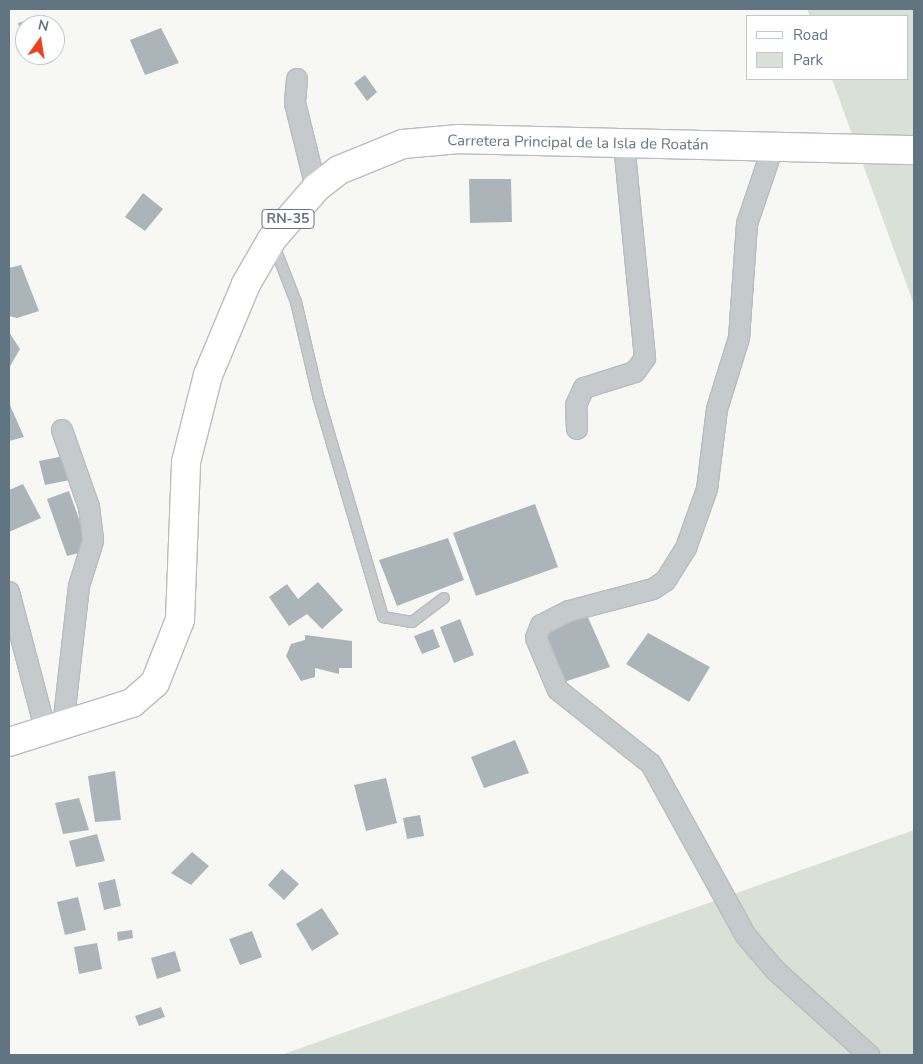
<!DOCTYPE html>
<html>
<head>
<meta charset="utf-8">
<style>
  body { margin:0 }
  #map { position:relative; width:923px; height:1064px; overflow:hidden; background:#f7f7f4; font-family:"Nunito Sans",sans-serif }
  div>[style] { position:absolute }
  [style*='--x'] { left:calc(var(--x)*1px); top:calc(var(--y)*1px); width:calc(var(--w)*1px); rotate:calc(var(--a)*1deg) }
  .green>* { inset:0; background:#d9e0d5 }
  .building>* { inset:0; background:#abb5b9 }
  .roads { filter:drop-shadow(1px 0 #b8bdc0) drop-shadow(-1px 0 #b8bdc0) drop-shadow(0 1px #b8bdc0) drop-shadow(0 -1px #b8bdc0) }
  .service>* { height:10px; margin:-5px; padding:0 5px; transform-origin:5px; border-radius:5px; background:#c5cacc }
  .minor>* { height:20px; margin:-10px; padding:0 10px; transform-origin:10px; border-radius:10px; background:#c5cacc }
  .primary>* { height:28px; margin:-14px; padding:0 14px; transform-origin:14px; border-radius:14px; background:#fff }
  span { translate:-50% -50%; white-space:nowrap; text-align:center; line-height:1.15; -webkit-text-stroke:5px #fff; paint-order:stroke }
  .shield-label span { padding:1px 4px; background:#fff; border:1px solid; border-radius:4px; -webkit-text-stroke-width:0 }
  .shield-label { font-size:14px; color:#607581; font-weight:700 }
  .street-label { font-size:15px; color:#607581 }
  .frame { position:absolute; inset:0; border:10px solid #607581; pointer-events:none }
  .legend { position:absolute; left:746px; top:15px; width:162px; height:65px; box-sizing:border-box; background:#fff; border:1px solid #bfc8cd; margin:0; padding:6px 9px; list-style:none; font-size:15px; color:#607581 }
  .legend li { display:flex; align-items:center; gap:10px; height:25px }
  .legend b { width:25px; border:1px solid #bfc8cd }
  .north { position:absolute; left:15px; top:15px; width:50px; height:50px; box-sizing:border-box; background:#fff; border:1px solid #bfc8cd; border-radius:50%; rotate:13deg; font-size:14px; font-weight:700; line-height:20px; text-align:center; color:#607581 }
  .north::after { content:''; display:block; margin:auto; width:18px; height:22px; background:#ee401e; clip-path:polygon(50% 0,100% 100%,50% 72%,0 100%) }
</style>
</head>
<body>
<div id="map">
  <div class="green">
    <div style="clip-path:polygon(807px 9px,914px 9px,914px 305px,832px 79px,907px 79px,907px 16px,810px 16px)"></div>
    <div style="clip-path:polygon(914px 830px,914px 1055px,281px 1055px)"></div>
  </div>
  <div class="building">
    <div style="clip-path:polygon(45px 15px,48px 25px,25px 25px,24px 46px,18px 23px)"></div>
    <div style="clip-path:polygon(161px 28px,179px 63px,145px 75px,130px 40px)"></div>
    <div style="clip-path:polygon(365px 75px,377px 92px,367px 101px,354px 83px)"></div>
    <div style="clip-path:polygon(469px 179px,511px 179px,512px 222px,470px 223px)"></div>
    <div style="clip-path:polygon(143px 193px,163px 209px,145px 231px,125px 217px)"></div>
    <div style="clip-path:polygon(21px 265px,39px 311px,17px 318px,9px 316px,9px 268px)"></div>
    <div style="clip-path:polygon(9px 332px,20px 349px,9px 368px)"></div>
    <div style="clip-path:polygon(9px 403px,24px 437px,9px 441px)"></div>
    <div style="clip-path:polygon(64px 456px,70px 480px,45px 485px,39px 461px)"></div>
    <div style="clip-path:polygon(23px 484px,41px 518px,9px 532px,9px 490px)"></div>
    <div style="clip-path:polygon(69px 491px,90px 550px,67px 556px,47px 499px)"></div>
    <div style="clip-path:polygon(535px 504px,558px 567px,476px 596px,453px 533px)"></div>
    <div style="clip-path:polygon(448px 538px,464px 580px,397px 606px,379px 560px)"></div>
    <div style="clip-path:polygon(318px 582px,343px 610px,322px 629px,307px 614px,289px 626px,269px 597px,287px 584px,298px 599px)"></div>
    <div style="clip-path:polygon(586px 613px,610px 667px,564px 682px,541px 629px)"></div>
    <div style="clip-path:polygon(460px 619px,474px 655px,454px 663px,440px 627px)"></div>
    <div style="clip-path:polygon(433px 629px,440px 647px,422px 654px,414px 636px)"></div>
    <div style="clip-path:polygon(648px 633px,710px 667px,689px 702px,626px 664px)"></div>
    <div style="clip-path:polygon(305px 635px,352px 641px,352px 668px,339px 668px,339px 674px,315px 668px,315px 677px,301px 681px,286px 656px,291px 644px,305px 640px)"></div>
    <div style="clip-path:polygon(515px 740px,529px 773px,484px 788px,471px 757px)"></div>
    <div style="clip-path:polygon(115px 771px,121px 820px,95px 822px,88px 776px)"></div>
    <div style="clip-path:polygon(386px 778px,397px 823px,366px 831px,354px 785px)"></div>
    <div style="clip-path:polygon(79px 798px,89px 830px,63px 834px,55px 803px)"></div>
    <div style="clip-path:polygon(420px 815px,424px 836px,407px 839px,403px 818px)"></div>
    <div style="clip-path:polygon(97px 834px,105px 861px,76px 867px,69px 841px)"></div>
    <div style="clip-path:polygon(192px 852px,209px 866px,191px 885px,171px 873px)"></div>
    <div style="clip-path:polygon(282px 869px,299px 884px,284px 900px,268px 885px)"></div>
    <div style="clip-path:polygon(115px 879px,121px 906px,104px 910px,98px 883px)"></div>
    <div style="clip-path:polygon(78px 897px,86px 930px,65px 935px,57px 902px)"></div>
    <div style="clip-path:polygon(322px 908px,339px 934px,312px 951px,296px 924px)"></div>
    <div style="clip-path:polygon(132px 930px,133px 938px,118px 941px,117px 932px)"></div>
    <div style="clip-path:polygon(252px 931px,262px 957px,240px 965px,229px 939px)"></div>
    <div style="clip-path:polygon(97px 943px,102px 969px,79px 974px,74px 947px)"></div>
    <div style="clip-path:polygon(175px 951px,181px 971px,157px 979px,151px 958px)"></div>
    <div style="clip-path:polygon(161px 1007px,165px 1017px,139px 1026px,135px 1016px)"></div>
  </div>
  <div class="roads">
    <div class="service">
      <div style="--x:273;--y:243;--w:63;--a:68.7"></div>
      <div style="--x:296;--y:302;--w:97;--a:76.8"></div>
      <div style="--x:318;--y:396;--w:230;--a:73.6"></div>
      <div style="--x:383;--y:617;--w:29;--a:10"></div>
      <div style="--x:412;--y:622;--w:40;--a:-37"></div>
    </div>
    <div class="minor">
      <div style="--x:297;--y:79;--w:24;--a:95"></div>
      <div style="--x:295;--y:103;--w:88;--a:76.1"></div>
      <div style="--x:773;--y:147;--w:81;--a:108.7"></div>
      <div style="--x:747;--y:224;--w:114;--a:94"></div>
      <div style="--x:739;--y:338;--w:74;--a:107.2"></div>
      <div style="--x:717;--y:409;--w:81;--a:97.1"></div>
      <div style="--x:707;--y:489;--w:63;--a:109.6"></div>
      <div style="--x:686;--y:548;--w:39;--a:122"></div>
      <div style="--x:665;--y:581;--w:14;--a:146"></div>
      <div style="--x:653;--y:589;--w:87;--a:165.3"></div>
      <div style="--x:569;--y:611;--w:31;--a:153"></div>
      <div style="--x:541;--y:625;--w:14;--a:111"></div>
      <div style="--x:536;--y:638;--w:56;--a:67.1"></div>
      <div style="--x:558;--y:690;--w:119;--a:38.5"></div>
      <div style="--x:651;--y:764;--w:196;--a:61.1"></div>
      <div style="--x:746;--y:936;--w:45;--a:49.5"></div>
      <div style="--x:775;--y:970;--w:127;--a:42.1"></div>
      <div style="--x:577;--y:429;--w:24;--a:-92"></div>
      <div style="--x:576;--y:405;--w:19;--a:-65"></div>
      <div style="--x:584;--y:388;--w:53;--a:-17.4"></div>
      <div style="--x:635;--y:372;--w:17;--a:-54"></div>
      <div style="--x:645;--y:358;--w:216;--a:-95.6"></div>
      <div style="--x:62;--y:430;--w:82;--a:70.7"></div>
      <div style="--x:89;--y:507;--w:34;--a:83"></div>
      <div style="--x:93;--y:541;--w:47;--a:107.3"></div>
      <div style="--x:79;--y:586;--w:141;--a:96.5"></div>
      <div style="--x:9;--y:592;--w:145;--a:75.2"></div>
    </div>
    <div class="primary">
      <div style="--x:9;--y:742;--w:129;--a:-17.6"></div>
      <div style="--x:132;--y:703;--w:30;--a:-41"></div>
      <div style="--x:155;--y:683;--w:68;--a:-68.4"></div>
      <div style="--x:180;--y:620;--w:158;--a:-87.8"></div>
      <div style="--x:186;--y:462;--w:90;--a:-75.8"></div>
      <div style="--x:208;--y:375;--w:99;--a:-67.3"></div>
      <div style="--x:246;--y:284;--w:52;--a:-60"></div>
      <div style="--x:272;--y:239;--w:67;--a:-49.2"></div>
      <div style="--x:316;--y:188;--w:29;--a:-38"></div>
      <div style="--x:339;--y:170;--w:69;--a:-22.1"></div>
      <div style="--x:403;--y:144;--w:56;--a:-5.1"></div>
      <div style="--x:459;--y:139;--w:455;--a:1.4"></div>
    </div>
  </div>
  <div class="shield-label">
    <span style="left:288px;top:219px">RN-35</span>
  </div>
  <div class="street-label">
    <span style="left:578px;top:143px;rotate:1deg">Carretera Principal de la Isla de Roatán</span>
  </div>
  <div class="frame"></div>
  <ul class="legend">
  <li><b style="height:6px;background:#fff"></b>Road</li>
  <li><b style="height:14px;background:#d9e0d5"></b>Park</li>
  </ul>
  <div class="north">N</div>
</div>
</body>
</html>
